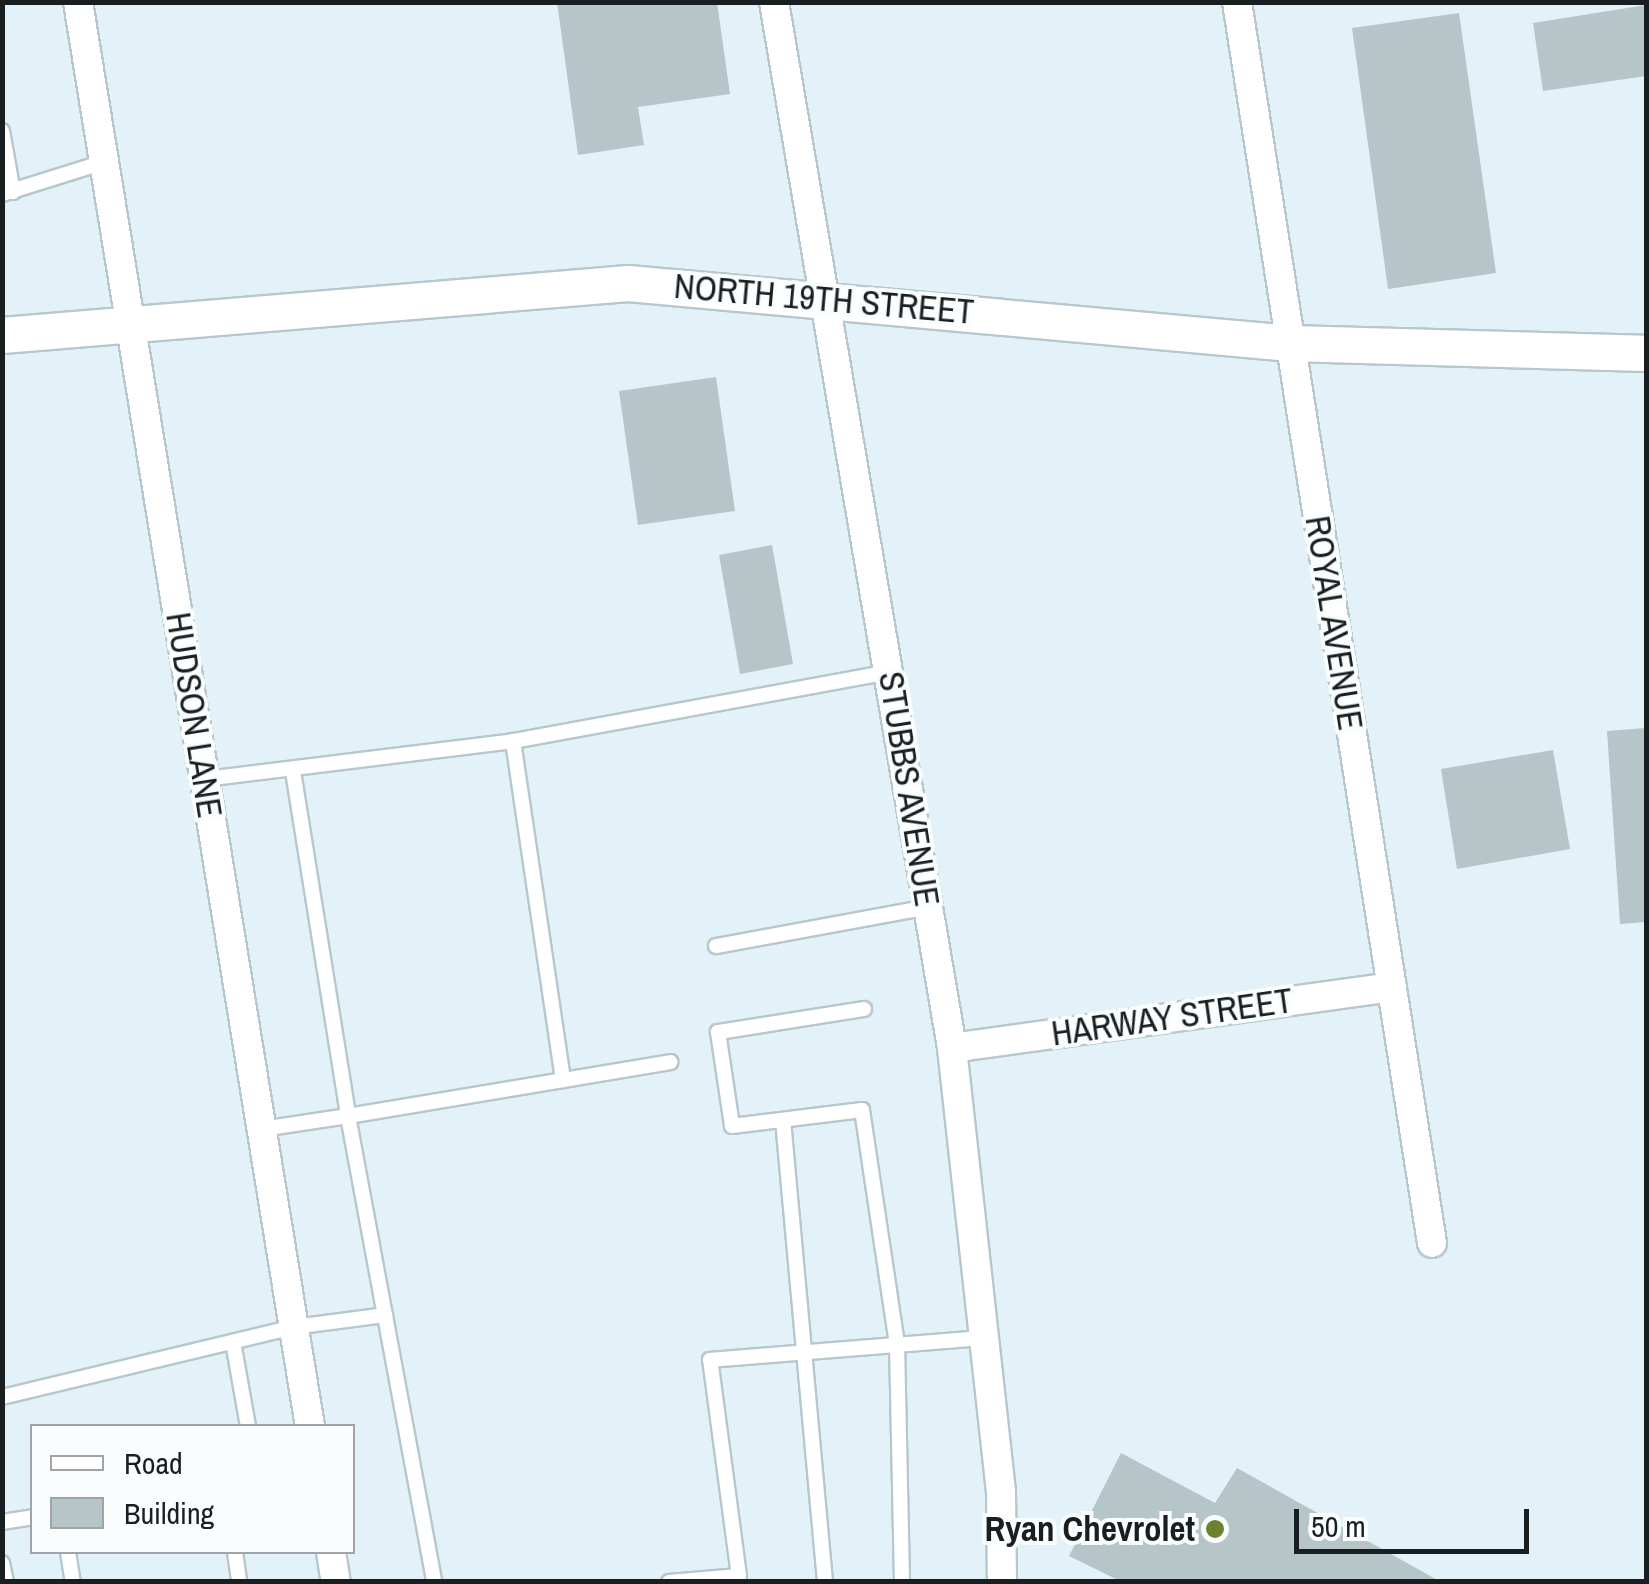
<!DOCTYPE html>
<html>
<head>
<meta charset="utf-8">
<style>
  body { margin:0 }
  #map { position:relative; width:1649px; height:1584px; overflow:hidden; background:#e3f2f9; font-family:"Archivo Narrow",sans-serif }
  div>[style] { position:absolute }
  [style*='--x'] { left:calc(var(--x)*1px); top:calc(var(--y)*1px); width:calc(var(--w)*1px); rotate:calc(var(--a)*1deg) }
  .building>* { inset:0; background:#b5c5c8 }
  .roads { filter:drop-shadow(2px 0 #b8c7ce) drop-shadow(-2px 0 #b8c7ce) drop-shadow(0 2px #b8c7ce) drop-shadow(0 -2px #b8c7ce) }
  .service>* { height:14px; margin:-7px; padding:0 7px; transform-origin:7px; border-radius:7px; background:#fff }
  .minor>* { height:28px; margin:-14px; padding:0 14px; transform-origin:14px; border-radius:14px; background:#fff }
  .tertiary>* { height:35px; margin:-17.5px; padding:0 17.5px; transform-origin:17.5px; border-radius:17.5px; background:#fff }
  .dots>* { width:28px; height:28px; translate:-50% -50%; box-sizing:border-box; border:5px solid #fafdfe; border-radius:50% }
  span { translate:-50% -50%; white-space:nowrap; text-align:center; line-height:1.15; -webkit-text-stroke:8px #fafdfe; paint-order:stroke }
  .street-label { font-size:35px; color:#191f21 }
  .poi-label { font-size:35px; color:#191f21; font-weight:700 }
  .right { translate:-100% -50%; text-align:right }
  .frame { position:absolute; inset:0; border:5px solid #191f21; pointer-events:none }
  .legend { position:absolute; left:30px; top:1424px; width:325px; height:130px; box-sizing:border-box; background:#fafdfe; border:2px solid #a0a4a6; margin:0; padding:12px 18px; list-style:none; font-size:30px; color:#191f21 }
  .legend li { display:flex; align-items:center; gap:20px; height:50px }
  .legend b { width:50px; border:2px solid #a0a4a6 }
  .scale { position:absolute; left:1294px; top:1509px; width:235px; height:45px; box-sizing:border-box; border:5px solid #191f21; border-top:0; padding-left:12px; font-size:30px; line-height:35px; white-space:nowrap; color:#191f21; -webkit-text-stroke:8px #fafdfe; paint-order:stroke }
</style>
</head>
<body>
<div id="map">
  <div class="building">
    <div style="clip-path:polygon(557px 2px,717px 2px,730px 94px,638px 107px,644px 145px,578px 155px)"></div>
    <div style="clip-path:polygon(1646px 5px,1646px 76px,1543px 91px,1533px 23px)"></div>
    <div style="clip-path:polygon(1459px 13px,1496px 273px,1388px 289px,1352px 28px)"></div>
    <div style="clip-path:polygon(716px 377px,735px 511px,638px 525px,619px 391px)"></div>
    <div style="clip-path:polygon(772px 545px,793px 664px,740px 674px,719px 555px)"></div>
    <div style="clip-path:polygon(1646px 728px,1646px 922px,1620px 924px,1607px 731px)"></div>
    <div style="clip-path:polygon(1553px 750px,1570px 849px,1457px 869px,1441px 769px)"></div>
    <div style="clip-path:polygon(1121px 1453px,1215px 1503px,1237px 1468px,1441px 1582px,1122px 1582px,1069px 1556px)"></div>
  </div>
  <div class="roads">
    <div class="service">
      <div style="--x:2;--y:131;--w:62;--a:79.8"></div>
      <div style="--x:2;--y:194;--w:107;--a:-17.4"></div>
      <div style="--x:513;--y:741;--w:343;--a:81.6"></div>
      <div style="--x:293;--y:771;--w:349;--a:80.9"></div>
      <div style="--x:348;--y:1116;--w:327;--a:-9.5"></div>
      <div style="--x:205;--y:779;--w:310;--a:-7"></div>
      <div style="--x:513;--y:741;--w:382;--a:-10.4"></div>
      <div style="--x:716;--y:946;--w:216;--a:-10.4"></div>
      <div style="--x:864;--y:1009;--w:148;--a:171"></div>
      <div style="--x:718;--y:1032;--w:95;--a:81.5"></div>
      <div style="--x:732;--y:1126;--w:131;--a:-7"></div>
      <div style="--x:862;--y:1110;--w:236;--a:81.5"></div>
      <div style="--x:897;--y:1343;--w:239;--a:88.8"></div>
      <div style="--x:783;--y:1120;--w:464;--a:84.8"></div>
      <div style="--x:262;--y:1129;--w:87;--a:-8.6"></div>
      <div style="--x:348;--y:1116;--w:474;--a:79.5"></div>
      <div style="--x:233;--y:1342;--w:85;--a:79.9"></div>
      <div style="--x:2;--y:1397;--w:300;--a:-13.5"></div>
      <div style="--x:294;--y:1327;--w:92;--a:-7.5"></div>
      <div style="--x:2;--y:1522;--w:30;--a:-9"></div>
      <div style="--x:68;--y:1552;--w:30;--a:81"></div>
      <div style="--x:235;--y:1552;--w:30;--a:82"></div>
      <div style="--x:2;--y:1563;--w:19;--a:78"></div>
      <div style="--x:669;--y:1582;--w:70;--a:-4.9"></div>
      <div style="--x:739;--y:1576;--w:218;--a:-97.6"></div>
      <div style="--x:710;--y:1360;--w:276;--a:-4.6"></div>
    </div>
    <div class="minor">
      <div style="--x:78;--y:2;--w:1443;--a:80.75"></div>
      <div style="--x:774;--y:2;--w:1061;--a:80.34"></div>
      <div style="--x:952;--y:1048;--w:447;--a:83.7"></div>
      <div style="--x:1001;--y:1492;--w:90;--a:89.4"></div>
      <div style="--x:1237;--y:2;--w:1256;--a:81.07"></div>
      <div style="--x:952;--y:1048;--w:444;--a:-7.9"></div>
      <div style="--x:331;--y:1552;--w:30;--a:81"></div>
    </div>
    <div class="tertiary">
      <div style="--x:2;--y:335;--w:628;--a:-4.75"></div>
      <div style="--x:628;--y:283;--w:665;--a:5.18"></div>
      <div style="--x:1290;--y:343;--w:356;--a:1.6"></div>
    </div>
  </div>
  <div class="dots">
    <div style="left:1215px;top:1529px;background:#6e8131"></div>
  </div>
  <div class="street-label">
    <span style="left:824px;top:299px;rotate:5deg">NORTH 19TH STREET</span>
    <span style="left:1334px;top:623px;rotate:81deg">ROYAL AVENUE</span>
    <span style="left:194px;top:715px;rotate:81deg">HUDSON LANE</span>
    <span style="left:909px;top:789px;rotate:81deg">STUBBS AVENUE</span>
    <span style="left:1172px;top:1017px;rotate:-8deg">HARWAY STREET</span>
  </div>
  <div class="poi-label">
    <span class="right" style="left:1195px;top:1529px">Ryan Chevrolet</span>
  </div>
  <div class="frame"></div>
  <ul class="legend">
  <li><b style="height:12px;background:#fff"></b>Road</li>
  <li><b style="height:28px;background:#b5c5c8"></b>Building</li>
  </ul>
  <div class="scale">50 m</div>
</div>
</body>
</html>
